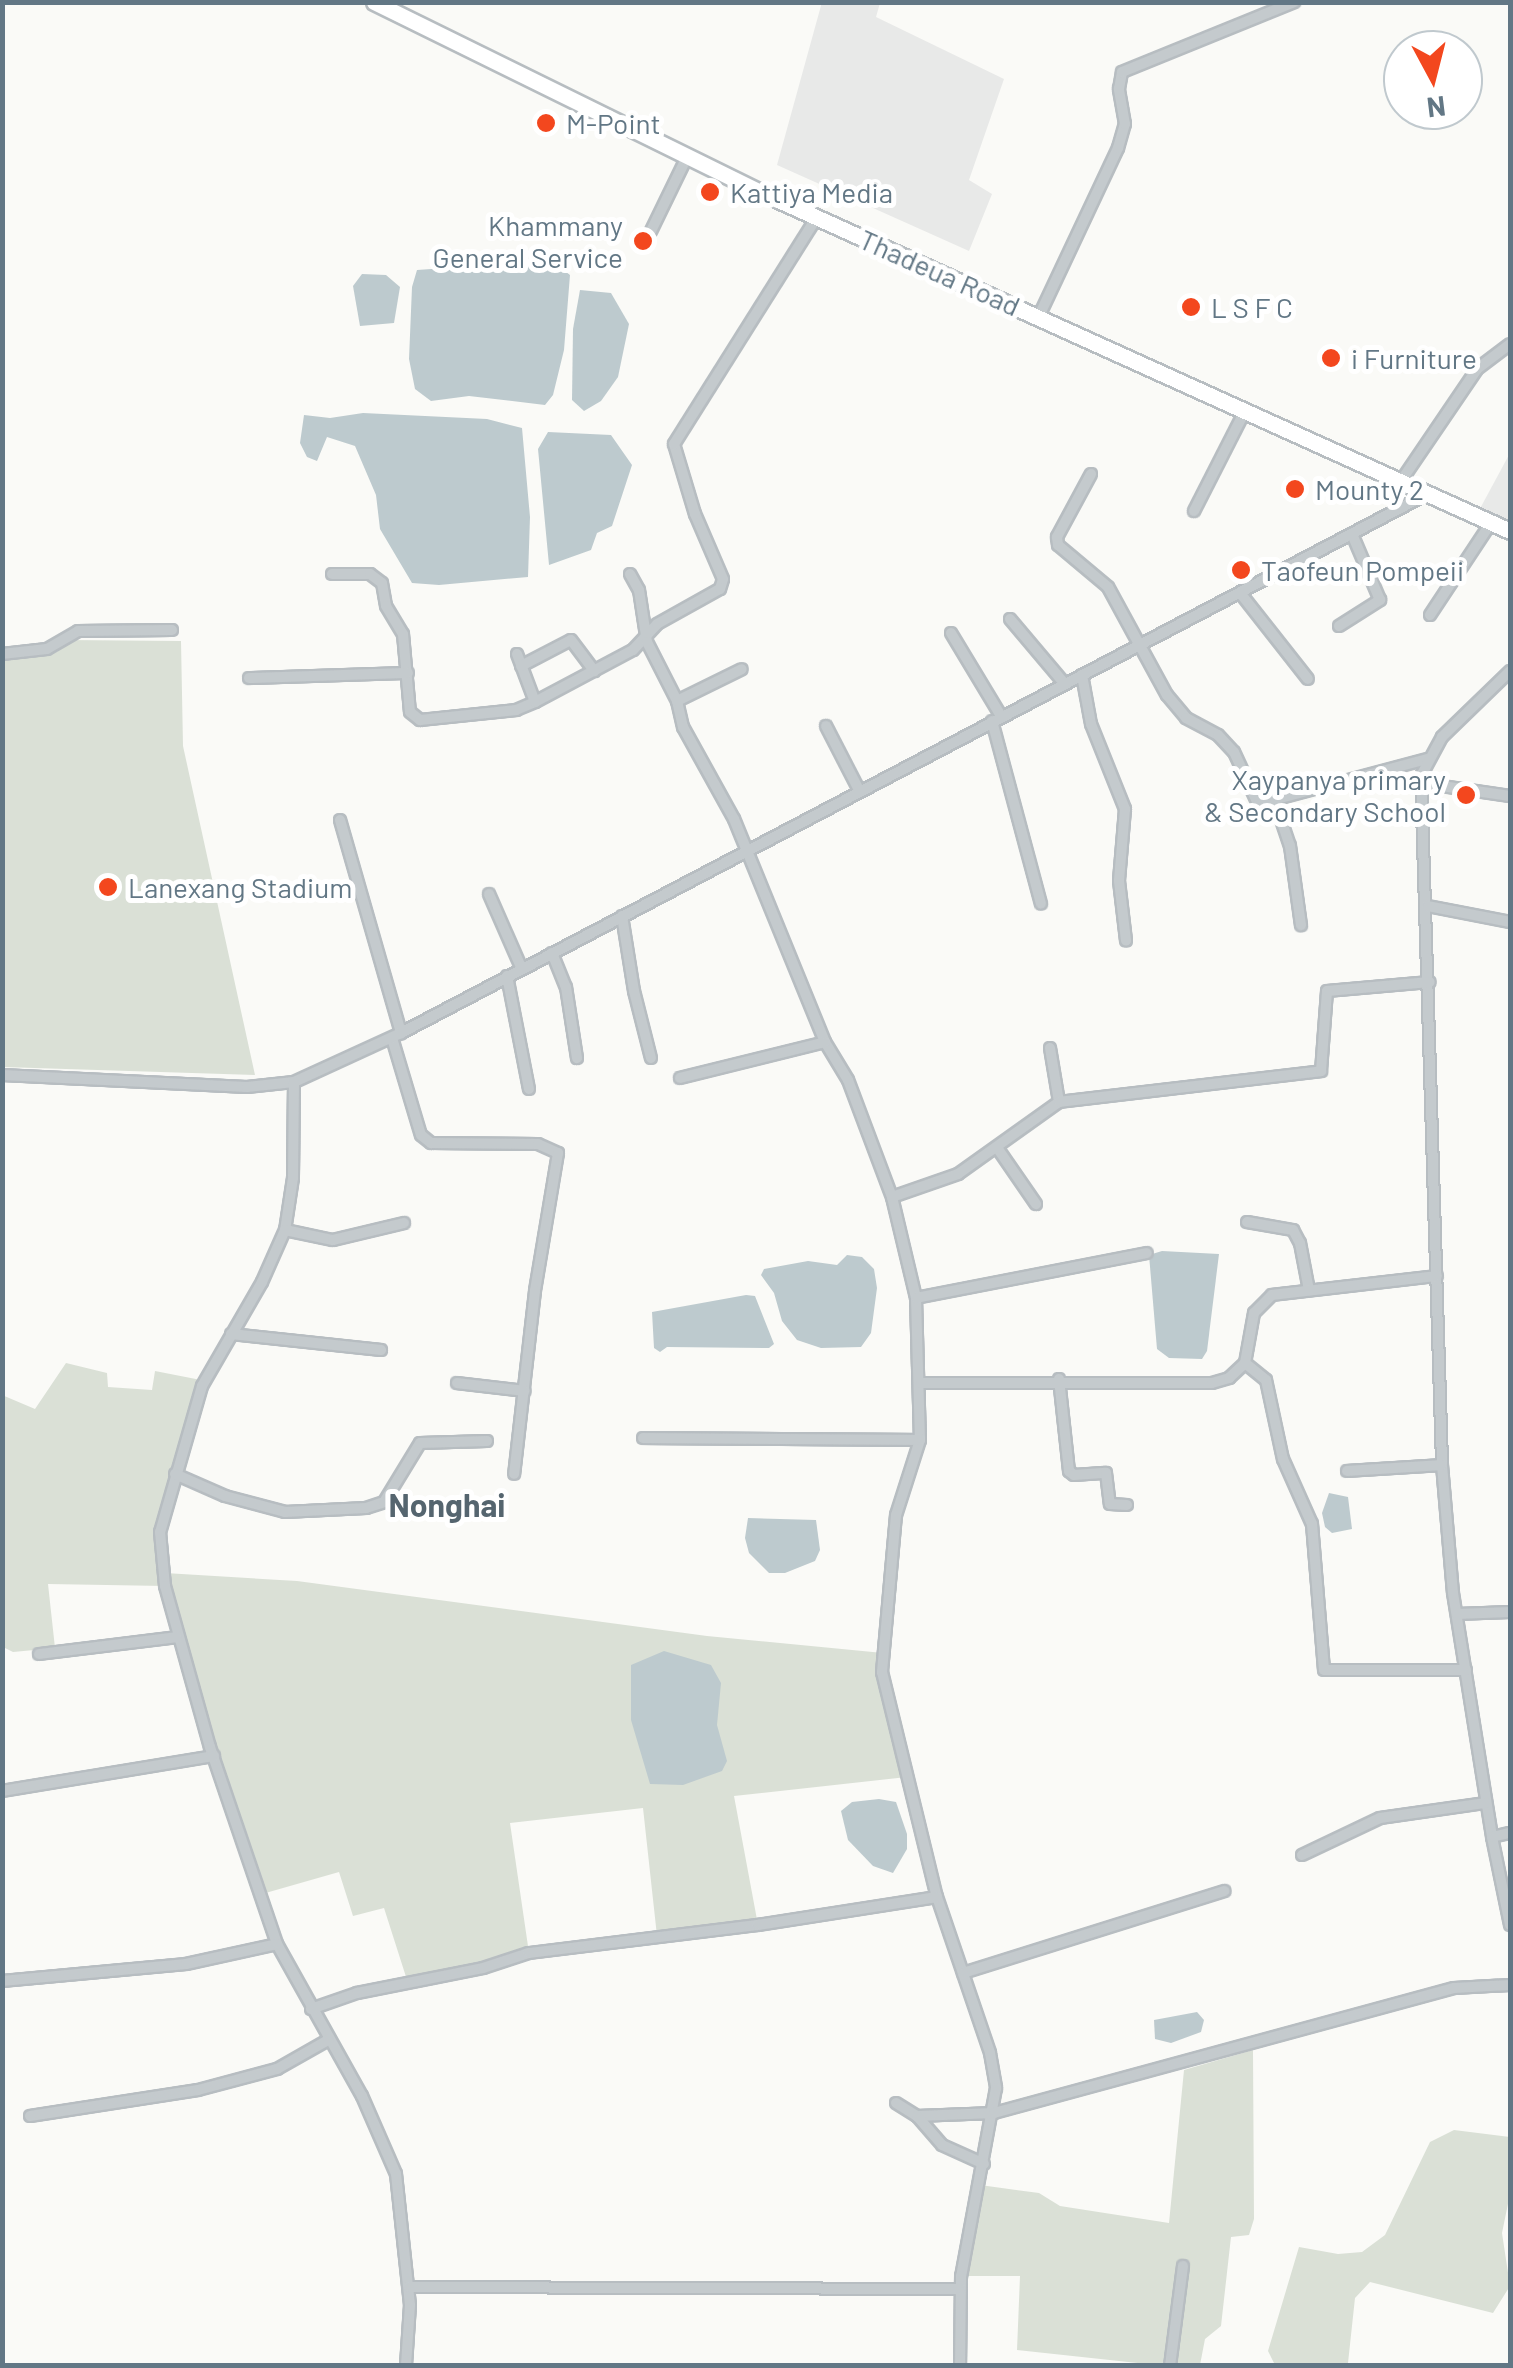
<!DOCTYPE html>
<html>
<head>
<meta charset="utf-8">
<style>
  body { margin:0 }
  #map { position:relative; width:1513px; height:2368px; overflow:hidden; background:#fafaf7; font-family:Barlow,sans-serif }
  div>[style] { position:absolute }
  [style*='--x'] { left:calc(var(--x)*1px); top:calc(var(--y)*1px); width:calc(var(--w)*1px); rotate:calc(var(--a)*1deg) }
  .built>* { inset:0; background:#e8e9e8 }
  .green>* { inset:0; background:#dae0d6 }
  .water>* { inset:0; background:#bdcace }
  .roads { filter:drop-shadow(2px 0 #b7bdc1) drop-shadow(-2px 0 #b7bdc1) drop-shadow(0 2px #b7bdc1) drop-shadow(0 -2px #b7bdc1) }
  .street>* { height:10px; margin:-5px; padding:0 5px; transform-origin:5px; border-radius:5px; background:#c4cacd }
  .primary>* { height:15px; margin:-7.5px; padding:0 7.5px; transform-origin:7.5px; border-radius:7.5px; background:#fff }
  .dots>* { width:28px; height:28px; translate:-50% -50%; box-sizing:border-box; border:5px solid #fff; border-radius:50% }
  span { translate:-50% -50%; white-space:nowrap; text-align:center; line-height:1.15; -webkit-text-stroke:10px #fff; paint-order:stroke }
  .poi-label { font-size:28px; color:#627785 }
  .left { translate:0 -50%; text-align:left }
  .right { translate:-100% -50%; text-align:right }
  .street-label { font-size:28px; color:#627785 }
  .quarter-label { font-size:32px; color:#55656f; font-weight:700 }
  .frame { position:absolute; inset:0; border:5px solid #627785; pointer-events:none }
  .north { position:absolute; left:1383px; top:30px; width:100px; height:100px; box-sizing:border-box; background:#fff; border:2px solid #c0c9ce; border-radius:50%; rotate:173deg; font-size:28px; font-weight:700; line-height:40px; text-align:center; color:#627785 }
  .north::after { content:''; display:block; margin:auto; width:35px; height:45px; background:#f3471e; clip-path:polygon(50% 0,100% 100%,50% 72%,0 100%) }
</style>
</head>
<body>
<div id="map">
  <div class="built">
    <div style="clip-path:polygon(822px 2px,880px 3px,876px 17px,1004px 79px,969px 180px,992px 194px,969px 251px,777px 165px)"></div>
    <div style="clip-path:polygon(1510px 453px,1510px 531px,1476px 516px)"></div>
  </div>
  <div class="green">
    <div style="clip-path:polygon(66px 640px,181px 641px,183px 746px,255px 1075px,3px 1067px,2px 658px,57px 652px)"></div>
    <div style="clip-path:polygon(66px 1363px,107px 1373px,108px 1387px,152px 1390px,155px 1371px,206px 1381px,174px 1486px,164px 1538px,165px 1573px,297px 1581px,707px 1636px,883px 1653px,907px 1777px,734px 1796px,758px 1925px,657px 1936px,643px 1808px,510px 1823px,529px 1953px,407px 1980px,384px 1908px,353px 1916px,339px 1872px,262px 1894px,165px 1586px,48px 1584px,55px 1648px,13px 1652px,3px 1647px,2px 1395px,35px 1409px)"></div>
    <div style="clip-path:polygon(1253px 2050px,1254px 2219px,1249px 2235px,1231px 2237px,1221px 2326px,1205px 2339px,1200px 2365px,1156px 2365px,1017px 2350px,1020px 2276px,961px 2276px,980px 2185px,1039px 2193px,1060px 2206px,1169px 2223px,1184px 2070px)"></div>
    <div style="clip-path:polygon(1454px 2130px,1510px 2137px,1510px 2194px,1502px 2233px,1510px 2286px,1493px 2313px,1370px 2282px,1355px 2298px,1348px 2363px,1275px 2365px,1268px 2351px,1299px 2247px,1338px 2254px,1362px 2252px,1385px 2235px,1430px 2142px)"></div>
  </div>
  <div class="water">
    <div style="clip-path:polygon(488px 265px,557px 265px,570px 275px,564px 350px,553px 395px,545px 405px,469px 396px,431px 401px,415px 389px,409px 359px,412px 287px,417px 270px)"></div>
    <div style="clip-path:polygon(362px 274px,386px 275px,400px 287px,394px 323px,360px 326px,353px 286px)"></div>
    <div style="clip-path:polygon(580px 290px,611px 293px,629px 324px,618px 377px,601px 401px,584px 411px,572px 400px,573px 329px)"></div>
    <div style="clip-path:polygon(363px 413px,487px 419px,522px 428px,530px 517px,528px 577px,439px 585px,412px 583px,380px 529px,376px 495px,355px 446px,327px 437px,317px 461px,307px 457px,300px 443px,304px 415px,330px 418px)"></div>
    <div style="clip-path:polygon(548px 432px,611px 435px,632px 465px,612px 526px,597px 533px,591px 550px,549px 565px,538px 449px)"></div>
    <div style="clip-path:polygon(1162px 1251px,1219px 1254px,1207px 1351px,1202px 1359px,1169px 1358px,1157px 1349px,1149px 1255px)"></div>
    <div style="clip-path:polygon(847px 1255px,862px 1257px,874px 1269px,877px 1288px,871px 1333px,861px 1347px,821px 1348px,797px 1340px,782px 1321px,774px 1293px,761px 1275px,764px 1269px,808px 1261px,837px 1265px)"></div>
    <div style="clip-path:polygon(746px 1295px,755px 1296px,774px 1344px,769px 1348px,667px 1347px,660px 1352px,654px 1348px,652px 1312px)"></div>
    <div style="clip-path:polygon(1329px 1493px,1348px 1497px,1352px 1529px,1332px 1533px,1325px 1527px,1322px 1513px)"></div>
    <div style="clip-path:polygon(748px 1518px,816px 1520px,820px 1550px,815px 1561px,785px 1573px,769px 1573px,749px 1553px,745px 1538px)"></div>
    <div style="clip-path:polygon(664px 1651px,711px 1665px,721px 1683px,717px 1725px,727px 1761px,722px 1771px,683px 1785px,650px 1784px,631px 1720px,631px 1665px)"></div>
    <div style="clip-path:polygon(879px 1799px,896px 1802px,907px 1834px,907px 1849px,893px 1873px,873px 1866px,848px 1840px,841px 1811px,852px 1802px)"></div>
    <div style="clip-path:polygon(1197px 2012px,1204px 2020px,1201px 2032px,1171px 2043px,1155px 2039px,1154px 2020px)"></div>
  </div>
  <div class="roads">
    <div class="street">
      <div style="--x:651;--y:231;--w:82;--a:-64.1"></div>
      <div style="--x:1039;--y:316;--w:186;--a:-64.8"></div>
      <div style="--x:1118;--y:148;--w:25;--a:-74"></div>
      <div style="--x:1125;--y:124;--w:36;--a:-100"></div>
      <div style="--x:1119;--y:89;--w:17;--a:-80"></div>
      <div style="--x:1122;--y:72;--w:186;--a:-22.1"></div>
      <div style="--x:1091;--y:474;--w:72;--a:118.4"></div>
      <div style="--x:1057;--y:537;--w:8;--a:83"></div>
      <div style="--x:1058;--y:545;--w:65;--a:40"></div>
      <div style="--x:1108;--y:587;--w:123;--a:61.4"></div>
      <div style="--x:1167;--y:695;--w:30;--a:50"></div>
      <div style="--x:1186;--y:718;--w:36;--a:28"></div>
      <div style="--x:1218;--y:735;--w:23;--a:47"></div>
      <div style="--x:1234;--y:752;--w:57;--a:65.2"></div>
      <div style="--x:1258;--y:804;--w:175;--a:-14.9"></div>
      <div style="--x:1401;--y:481;--w:135;--a:-55.8"></div>
      <div style="--x:1477;--y:369;--w:41;--a:-37.1"></div>
      <div style="--x:1194;--y:511;--w:112;--a:-63"></div>
      <div style="--x:332;--y:574;--w:38;--a:0"></div>
      <div style="--x:370;--y:574;--w:15;--a:37"></div>
      <div style="--x:382;--y:583;--w:23;--a:80"></div>
      <div style="--x:386;--y:606;--w:33;--a:59"></div>
      <div style="--x:403;--y:634;--w:78;--a:84.9"></div>
      <div style="--x:410;--y:712;--w:13;--a:39"></div>
      <div style="--x:420;--y:720;--w:97;--a:-5.9"></div>
      <div style="--x:516;--y:710;--w:21;--a:-23"></div>
      <div style="--x:535;--y:702;--w:111;--a:-28"></div>
      <div style="--x:633;--y:650;--w:35;--a:-47"></div>
      <div style="--x:657;--y:624;--w:72;--a:-29.1"></div>
      <div style="--x:720;--y:589;--w:10;--a:-73"></div>
      <div style="--x:723;--y:579;--w:71;--a:-113.3"></div>
      <div style="--x:695;--y:514;--w:73;--a:-106.7"></div>
      <div style="--x:674;--y:444;--w:268;--a:-57.8"></div>
      <div style="--x:630;--y:574;--w:18;--a:61"></div>
      <div style="--x:639;--y:590;--w:53;--a:81.3"></div>
      <div style="--x:647;--y:642;--w:66;--a:63"></div>
      <div style="--x:677;--y:701;--w:27;--a:77"></div>
      <div style="--x:683;--y:727;--w:105;--a:61"></div>
      <div style="--x:734;--y:819;--w:241;--a:67.8"></div>
      <div style="--x:825;--y:1042;--w:44;--a:58.8"></div>
      <div style="--x:848;--y:1080;--w:125;--a:69.4"></div>
      <div style="--x:892;--y:1197;--w:104;--a:76.6"></div>
      <div style="--x:916;--y:1298;--w:142;--a:88.4"></div>
      <div style="--x:920;--y:1440;--w:79;--a:107.7"></div>
      <div style="--x:896;--y:1515;--w:158;--a:95.1"></div>
      <div style="--x:882;--y:1672;--w:232;--a:76.3"></div>
      <div style="--x:937;--y:1897;--w:165;--a:71.2"></div>
      <div style="--x:990;--y:2053;--w:36;--a:80"></div>
      <div style="--x:996;--y:2088;--w:191;--a:100.5"></div>
      <div style="--x:961;--y:2276;--w:90;--a:90.6"></div>
      <div style="--x:1241;--y:594;--w:108;--a:51.8"></div>
      <div style="--x:1430;--y:615;--w:110;--a:-56.5"></div>
      <div style="--x:1010;--y:619;--w:84;--a:49.8"></div>
      <div style="--x:1339;--y:626;--w:49;--a:-32.4"></div>
      <div style="--x:1380;--y:600;--w:72;--a:-113"></div>
      <div style="--x:951;--y:633;--w:97;--a:58.9"></div>
      <div style="--x:2;--y:654;--w:45;--a:-6.3"></div>
      <div style="--x:47;--y:649;--w:36;--a:-30"></div>
      <div style="--x:78;--y:631;--w:94;--a:-0.6"></div>
      <div style="--x:517;--y:654;--w:51;--a:69.4"></div>
      <div style="--x:521;--y:666;--w:56;--a:-27.5"></div>
      <div style="--x:571;--y:640;--w:39;--a:53"></div>
      <div style="--x:1510;--y:671;--w:95;--a:135.9"></div>
      <div style="--x:1442;--y:737;--w:44;--a:118.3"></div>
      <div style="--x:1421;--y:776;--w:689;--a:88.25"></div>
      <div style="--x:1442;--y:1465;--w:128;--a:85.1"></div>
      <div style="--x:1453;--y:1593;--w:247;--a:80.9"></div>
      <div style="--x:1492;--y:1837;--w:90;--a:78.4"></div>
      <div style="--x:1082;--y:675;--w:50;--a:79.6"></div>
      <div style="--x:1091;--y:724;--w:92;--a:68.2"></div>
      <div style="--x:1125;--y:809;--w:72;--a:94.8"></div>
      <div style="--x:1119;--y:881;--w:60;--a:83.3"></div>
      <div style="--x:249;--y:678;--w:159;--a:-1.8"></div>
      <div style="--x:677;--y:701;--w:72;--a:-26.2"></div>
      <div style="--x:992;--y:721;--w:189;--a:75"></div>
      <div style="--x:826;--y:726;--w:72;--a:62.7"></div>
      <div style="--x:1421;--y:783;--w:90;--a:8.3"></div>
      <div style="--x:1275;--y:802;--w:46;--a:71.2"></div>
      <div style="--x:1290;--y:846;--w:80;--a:82.1"></div>
      <div style="--x:340;--y:820;--w:222;--a:74"></div>
      <div style="--x:489;--y:894;--w:82;--a:66.3"></div>
      <div style="--x:1428;--y:906;--w:84;--a:11"></div>
      <div style="--x:622;--y:916;--w:76;--a:80.9"></div>
      <div style="--x:634;--y:991;--w:69;--a:75.8"></div>
      <div style="--x:552;--y:953;--w:37;--a:68"></div>
      <div style="--x:566;--y:987;--w:72;--a:81.2"></div>
      <div style="--x:507;--y:976;--w:115;--a:79"></div>
      <div style="--x:392;--y:1038;--w:101;--a:73.4"></div>
      <div style="--x:421;--y:1135;--w:13;--a:39"></div>
      <div style="--x:431;--y:1143;--w:107;--a:0.5"></div>
      <div style="--x:538;--y:1144;--w:22;--a:24"></div>
      <div style="--x:558;--y:1153;--w:140;--a:99.5"></div>
      <div style="--x:535;--y:1291;--w:184;--a:96.5"></div>
      <div style="--x:1050;--y:1048;--w:55;--a:80.5"></div>
      <div style="--x:2;--y:1075;--w:245;--a:2.8"></div>
      <div style="--x:247;--y:1087;--w:47;--a:-6.1"></div>
      <div style="--x:294;--y:1082;--w:118;--a:-24.6"></div>
      <div style="--x:401;--y:1033;--w:1159;--a:-27.71"></div>
      <div style="--x:680;--y:1078;--w:149;--a:-13.9"></div>
      <div style="--x:294;--y:1082;--w:96;--a:90.6"></div>
      <div style="--x:293;--y:1178;--w:53;--a:98.7"></div>
      <div style="--x:285;--y:1230;--w:57;--a:113.9"></div>
      <div style="--x:262;--y:1282;--w:120;--a:120"></div>
      <div style="--x:202;--y:1386;--w:152;--a:106"></div>
      <div style="--x:160;--y:1532;--w:54;--a:84.7"></div>
      <div style="--x:165;--y:1586;--w:167;--a:74.4"></div>
      <div style="--x:210;--y:1747;--w:208;--a:71.2"></div>
      <div style="--x:277;--y:1944;--w:174;--a:60.8"></div>
      <div style="--x:362;--y:2096;--w:85;--a:66.4"></div>
      <div style="--x:396;--y:2174;--w:132;--a:83.9"></div>
      <div style="--x:410;--y:2305;--w:61;--a:93.8"></div>
      <div style="--x:998;--y:1149;--w:67;--a:55.4"></div>
      <div style="--x:892;--y:1197;--w:70;--a:-19.2"></div>
      <div style="--x:958;--y:1174;--w:124;--a:-35.5"></div>
      <div style="--x:1059;--y:1102;--w:264;--a:-6.7"></div>
      <div style="--x:1321;--y:1071;--w:80;--a:-85.7"></div>
      <div style="--x:1327;--y:991;--w:103;--a:-5"></div>
      <div style="--x:1247;--y:1222;--w:47;--a:9.9"></div>
      <div style="--x:1293;--y:1230;--w:15;--a:62"></div>
      <div style="--x:1300;--y:1243;--w:48;--a:79.2"></div>
      <div style="--x:285;--y:1230;--w:49;--a:11.8"></div>
      <div style="--x:333;--y:1240;--w:73;--a:-13.5"></div>
      <div style="--x:916;--y:1298;--w:235;--a:-11"></div>
      <div style="--x:231;--y:1334;--w:151;--a:6.1"></div>
      <div style="--x:1245;--y:1363;--w:27;--a:39"></div>
      <div style="--x:1266;--y:1380;--w:81;--a:77.9"></div>
      <div style="--x:1283;--y:1459;--w:71;--a:66"></div>
      <div style="--x:1312;--y:1524;--w:146;--a:85.3"></div>
      <div style="--x:1324;--y:1670;--w:142;--a:0"></div>
      <div style="--x:1059;--y:1379;--w:93;--a:83.8"></div>
      <div style="--x:1069;--y:1471;--w:6;--a:39"></div>
      <div style="--x:1074;--y:1475;--w:32;--a:-4"></div>
      <div style="--x:1106;--y:1473;--w:31;--a:83"></div>
      <div style="--x:1110;--y:1504;--w:17;--a:3"></div>
      <div style="--x:457;--y:1383;--w:68;--a:6.7"></div>
      <div style="--x:921;--y:1383;--w:291;--a:0"></div>
      <div style="--x:1212;--y:1383;--w:18;--a:-16"></div>
      <div style="--x:1229;--y:1378;--w:22;--a:-43"></div>
      <div style="--x:1245;--y:1363;--w:51;--a:-79.8"></div>
      <div style="--x:1254;--y:1313;--w:25;--a:-45"></div>
      <div style="--x:1272;--y:1295;--w:166;--a:-6.6"></div>
      <div style="--x:643;--y:1438;--w:277;--a:0.4"></div>
      <div style="--x:1347;--y:1471;--w:95;--a:-3.6"></div>
      <div style="--x:175;--y:1474;--w:55;--a:23.7"></div>
      <div style="--x:225;--y:1496;--w:62;--a:14.9"></div>
      <div style="--x:285;--y:1512;--w:81;--a:-2.8"></div>
      <div style="--x:366;--y:1508;--w:19;--a:-18"></div>
      <div style="--x:384;--y:1502;--w:69;--a:-58.6"></div>
      <div style="--x:420;--y:1443;--w:67;--a:-1.7"></div>
      <div style="--x:1457;--y:1614;--w:53;--a:-2.2"></div>
      <div style="--x:39;--y:1654;--w:139;--a:-7"></div>
      <div style="--x:2;--y:1791;--w:215;--a:-9.4"></div>
      <div style="--x:1492;--y:1837;--w:18;--a:-13"></div>
      <div style="--x:1302;--y:1855;--w:86;--a:-25.4"></div>
      <div style="--x:1380;--y:1818;--w:107;--a:-8.1"></div>
      <div style="--x:963;--y:1973;--w:274;--a:-17.4"></div>
      <div style="--x:2;--y:1981;--w:185;--a:-5.3"></div>
      <div style="--x:186;--y:1964;--w:93;--a:-12.4"></div>
      <div style="--x:311;--y:2009;--w:49;--a:-19.2"></div>
      <div style="--x:357;--y:1993;--w:128;--a:-11.2"></div>
      <div style="--x:483;--y:1968;--w:48;--a:-18.1"></div>
      <div style="--x:529;--y:1953;--w:231;--a:-7"></div>
      <div style="--x:758;--y:1925;--w:181;--a:-8.9"></div>
      <div style="--x:896;--y:2103;--w:25;--a:32"></div>
      <div style="--x:917;--y:2116;--w:77;--a:-2.2"></div>
      <div style="--x:994;--y:2113;--w:477;--a:-15.2"></div>
      <div style="--x:1454;--y:1988;--w:56;--a:-3.1"></div>
      <div style="--x:30;--y:2116;--w:170;--a:-8.8"></div>
      <div style="--x:198;--y:2090;--w:82;--a:-14.9"></div>
      <div style="--x:277;--y:2069;--w:59;--a:-29.6"></div>
      <div style="--x:917;--y:2116;--w:38;--a:49"></div>
      <div style="--x:942;--y:2145;--w:46;--a:24.3"></div>
      <div style="--x:409;--y:2287;--w:551;--a:0.21"></div>
      <div style="--x:1170;--y:2366;--w:101;--a:-82.6"></div>
    </div>
    <div class="primary">
      <div style="--x:374;--y:2;--w:436;--a:26.2"></div>
      <div style="--x:765;--y:194;--w:818;--a:24.34"></div>
    </div>
  </div>
  <div class="dots">
    <div style="left:546px;top:123px;background:#f3471e"></div>
    <div style="left:710px;top:192px;background:#f3471e"></div>
    <div style="left:643px;top:241px;background:#f3471e"></div>
    <div style="left:1191px;top:307px;background:#f3471e"></div>
    <div style="left:1331px;top:358px;background:#f3471e"></div>
    <div style="left:1295px;top:489px;background:#f3471e"></div>
    <div style="left:1241px;top:570px;background:#f3471e"></div>
    <div style="left:1466px;top:795px;background:#f3471e"></div>
    <div style="left:108px;top:887px;background:#f3471e"></div>
  </div>
  <div class="poi-label">
    <span class="left" style="left:566px;top:123px">M-Point</span>
    <span class="left" style="left:730px;top:192px">Kattiya Media</span>
    <span class="right" style="left:623px;top:241px">Khammany<br>General Service</span>
    <span class="left" style="left:1211px;top:307px">L S F C</span>
    <span class="left" style="left:1351px;top:358px">i Furniture</span>
    <span class="left" style="left:1315px;top:489px">Mounty 2</span>
    <span class="left" style="left:1261px;top:570px">Taofeun Pompeii</span>
    <span class="right" style="left:1446px;top:795px">Xaypanya primary<br>&amp; Secondary School</span>
    <span class="left" style="left:128px;top:887px">Lanexang Stadium</span>
  </div>
  <div class="street-label">
    <span style="left:940px;top:272px;rotate:24deg">Thadeua Road</span>
  </div>
  <div class="quarter-label">
    <span style="left:447px;top:1504px">Nonghai</span>
  </div>
  <div class="frame"></div>
  <div class="north">N</div>
</div>
</body>
</html>
